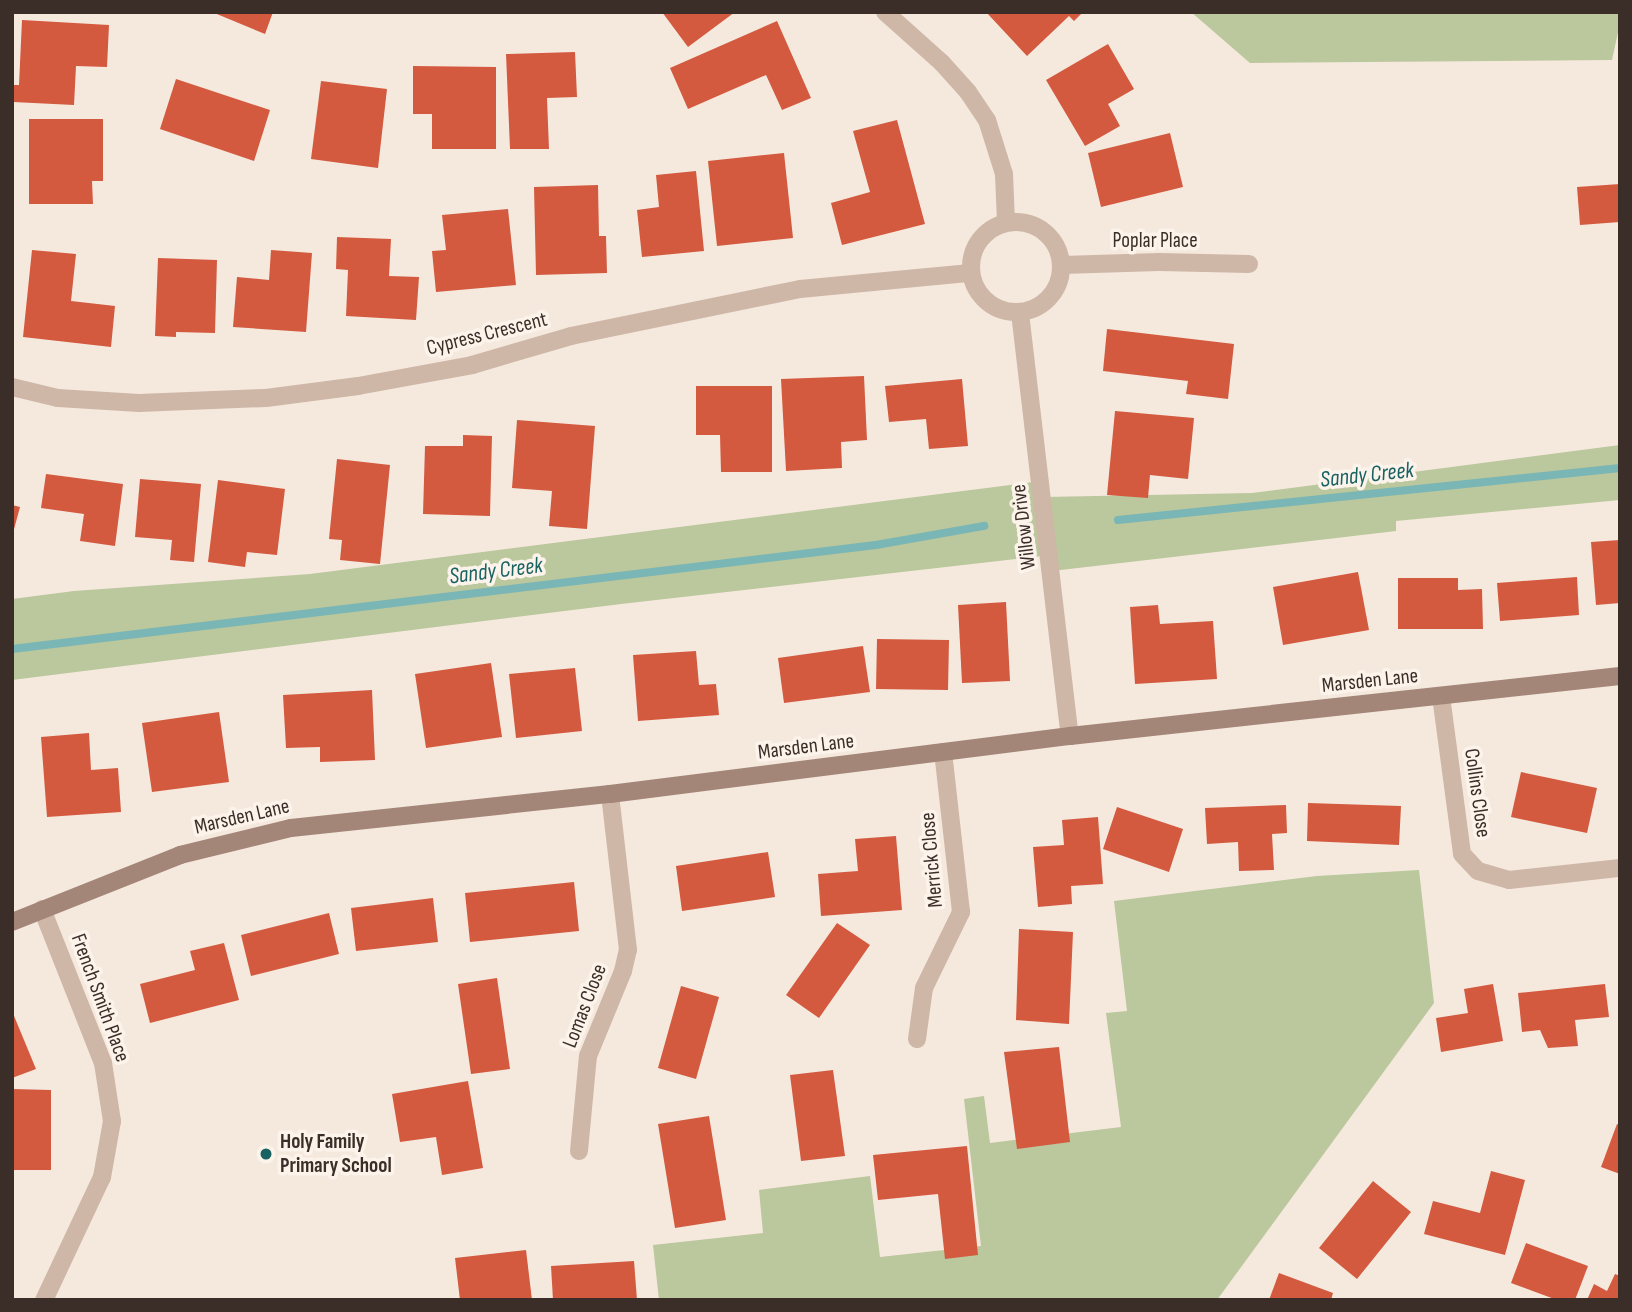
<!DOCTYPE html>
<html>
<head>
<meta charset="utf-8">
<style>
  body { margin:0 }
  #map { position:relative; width:1632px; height:1312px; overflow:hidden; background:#f5e9de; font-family:"Sofia Sans Condensed",sans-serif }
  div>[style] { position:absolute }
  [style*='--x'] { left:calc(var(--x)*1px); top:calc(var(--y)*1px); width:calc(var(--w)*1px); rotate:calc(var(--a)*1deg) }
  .green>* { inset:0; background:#bbc79c }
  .stream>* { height:8px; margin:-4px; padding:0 4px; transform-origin:4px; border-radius:4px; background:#79b6b5 }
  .building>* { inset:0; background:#d3593f }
  .minor>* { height:18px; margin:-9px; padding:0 9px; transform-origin:9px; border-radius:9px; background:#cfb7a8 }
  .minor>.ring { margin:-9px; padding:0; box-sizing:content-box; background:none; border:18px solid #cfb7a8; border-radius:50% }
  .secondary>* { height:18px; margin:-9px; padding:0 9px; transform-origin:9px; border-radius:9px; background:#a48679 }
  .dots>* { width:19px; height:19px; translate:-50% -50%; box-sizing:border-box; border:4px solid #fcf3eb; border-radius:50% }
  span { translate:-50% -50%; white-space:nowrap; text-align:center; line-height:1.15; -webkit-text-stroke:7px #fcf3eb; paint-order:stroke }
  .street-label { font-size:21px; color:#3b2e29 }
  .poi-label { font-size:21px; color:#3b2e29; font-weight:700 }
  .left { translate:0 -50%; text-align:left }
  .water-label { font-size:23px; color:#196262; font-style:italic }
  .frame { position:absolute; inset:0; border:14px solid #3b2e29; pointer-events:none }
</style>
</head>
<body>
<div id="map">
  <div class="green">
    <div style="clip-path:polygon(1191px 12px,1620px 12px,1620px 23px,1612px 60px,1250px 63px)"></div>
    <div style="clip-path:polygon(1620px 445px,1620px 500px,1396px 521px,1396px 531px,1052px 571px,1050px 555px,621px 604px,12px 680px,12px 599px,74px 591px,310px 574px,1042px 481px,1044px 497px,1252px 493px)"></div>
    <div style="clip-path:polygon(1419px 870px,1434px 1003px,1217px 1300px,659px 1300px,653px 1245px,763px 1233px,759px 1190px,870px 1176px,880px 1257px,981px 1246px,964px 1099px,984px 1096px,990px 1143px,1121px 1127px,1106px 1013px,1127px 1011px,1114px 901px,1317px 876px)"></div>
  </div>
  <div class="stream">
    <div style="--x:1118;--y:520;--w:505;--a:-5.91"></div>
    <div style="--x:12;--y:649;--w:870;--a:-6.86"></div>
    <div style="--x:876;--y:545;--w:110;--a:-10"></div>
  </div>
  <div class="building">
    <div style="clip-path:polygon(212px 12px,273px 12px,265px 34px)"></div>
    <div style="clip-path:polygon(662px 12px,735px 12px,688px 47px)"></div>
    <div style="clip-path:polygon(986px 12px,1083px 12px,1074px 21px,1069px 16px,1027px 56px)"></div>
    <div style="clip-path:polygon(22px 20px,109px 25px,107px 67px,76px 66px,74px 105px,13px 102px,14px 85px,19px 85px)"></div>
    <div style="clip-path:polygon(777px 21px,811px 98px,782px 110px,766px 75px,688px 109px,670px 68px)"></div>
    <div style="clip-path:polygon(1108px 44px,1134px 89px,1108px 104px,1120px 126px,1085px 146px,1046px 80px)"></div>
    <div style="clip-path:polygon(575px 52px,577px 97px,547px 98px,549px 149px,510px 149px,506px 54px)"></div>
    <div style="clip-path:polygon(413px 66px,496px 67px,496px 149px,432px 149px,432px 114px,413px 114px)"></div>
    <div style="clip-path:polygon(176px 79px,270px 110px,254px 161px,160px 129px)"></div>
    <div style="clip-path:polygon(321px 81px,387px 89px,378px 168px,311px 159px)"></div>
    <div style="clip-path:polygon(29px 119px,103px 119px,103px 181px,92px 181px,93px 204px,29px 204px)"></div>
    <div style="clip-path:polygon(897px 120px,925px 224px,842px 245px,831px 203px,870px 192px,853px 131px)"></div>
    <div style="clip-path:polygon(1170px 133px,1183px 187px,1101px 207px,1088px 153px)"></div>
    <div style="clip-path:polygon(784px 153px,793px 238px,717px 246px,708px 161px)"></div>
    <div style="clip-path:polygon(696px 171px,704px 251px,642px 257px,637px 210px,659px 207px,656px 175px)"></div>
    <div style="clip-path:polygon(1620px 184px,1620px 222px,1580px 225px,1577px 187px)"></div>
    <div style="clip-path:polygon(598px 185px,599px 236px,606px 236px,607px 273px,536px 275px,534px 187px)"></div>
    <div style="clip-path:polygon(508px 209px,516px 285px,436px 292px,432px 251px,446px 250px,442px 215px)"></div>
    <div style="clip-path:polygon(337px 237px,391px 239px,389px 276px,419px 277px,416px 320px,346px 316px,348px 270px,336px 269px)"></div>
    <div style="clip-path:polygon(32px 250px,76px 254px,71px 301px,115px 306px,111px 347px,23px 337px)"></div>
    <div style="clip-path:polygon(271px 250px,312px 253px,306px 332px,233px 327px,237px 277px,269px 280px)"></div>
    <div style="clip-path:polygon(158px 258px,217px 260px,215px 333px,176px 332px,176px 337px,155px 336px)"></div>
    <div style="clip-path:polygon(1107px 329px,1234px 344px,1228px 399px,1186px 394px,1188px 381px,1103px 371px)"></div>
    <div style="clip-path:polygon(864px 376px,867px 440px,841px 442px,842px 468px,786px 471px,781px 379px)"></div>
    <div style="clip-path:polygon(962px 379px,968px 446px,929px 449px,926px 419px,889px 422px,885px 386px)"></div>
    <div style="clip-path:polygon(696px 386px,772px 386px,772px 472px,721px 472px,720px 435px,696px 435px)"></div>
    <div style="clip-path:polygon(1115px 411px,1194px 418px,1188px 479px,1150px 475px,1148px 498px,1107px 495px)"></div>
    <div style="clip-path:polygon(517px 420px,595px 426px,587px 529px,549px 526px,552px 491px,512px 488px)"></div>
    <div style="clip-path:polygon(463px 435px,492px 436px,490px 516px,423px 514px,425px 446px,463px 446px)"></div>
    <div style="clip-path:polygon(337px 459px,390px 465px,380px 564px,340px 560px,342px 540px,329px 539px)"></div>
    <div style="clip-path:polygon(46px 474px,123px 484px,115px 546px,80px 541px,84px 514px,41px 508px)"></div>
    <div style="clip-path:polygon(140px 479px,201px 484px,194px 562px,170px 560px,172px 540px,135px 537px)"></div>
    <div style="clip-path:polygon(218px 480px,285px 489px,277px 555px,247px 552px,245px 567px,208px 562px)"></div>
    <div style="clip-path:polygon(12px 505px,20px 507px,13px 533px,12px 533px)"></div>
    <div style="clip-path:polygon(1620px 540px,1620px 603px,1596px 605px,1591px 542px)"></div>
    <div style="clip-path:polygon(1358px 572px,1369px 630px,1283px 645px,1273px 587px)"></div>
    <div style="clip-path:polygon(1577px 577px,1579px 615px,1500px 621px,1497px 583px)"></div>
    <div style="clip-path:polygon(1398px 578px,1458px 578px,1458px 590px,1482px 589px,1483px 629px,1398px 629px)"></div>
    <div style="clip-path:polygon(1006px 602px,1010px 681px,962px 683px,958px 605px)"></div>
    <div style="clip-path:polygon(1158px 605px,1160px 624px,1213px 621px,1217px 679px,1135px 684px,1130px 607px)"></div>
    <div style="clip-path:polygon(877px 639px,949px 640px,948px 690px,876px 689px)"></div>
    <div style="clip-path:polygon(863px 646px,870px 692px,784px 703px,778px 658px)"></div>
    <div style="clip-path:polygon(696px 651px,699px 685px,716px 684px,719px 715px,638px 721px,633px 655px)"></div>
    <div style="clip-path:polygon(491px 663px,502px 737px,426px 748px,415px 674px)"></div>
    <div style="clip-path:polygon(575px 668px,582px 731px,516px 738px,509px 674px)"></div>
    <div style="clip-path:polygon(372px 690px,375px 760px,320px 762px,320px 747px,286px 748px,283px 695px)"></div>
    <div style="clip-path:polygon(219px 712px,229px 782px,152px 792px,142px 723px)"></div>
    <div style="clip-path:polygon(89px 733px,91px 770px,118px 768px,121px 812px,47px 817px,41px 737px)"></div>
    <div style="clip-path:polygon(1521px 772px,1597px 788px,1587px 833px,1511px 817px)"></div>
    <div style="clip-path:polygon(1308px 803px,1401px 806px,1399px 845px,1307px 841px)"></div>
    <div style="clip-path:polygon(1286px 805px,1287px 833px,1272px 834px,1274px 870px,1239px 871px,1238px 842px,1207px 844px,1205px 808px)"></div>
    <div style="clip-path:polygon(1117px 807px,1183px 829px,1169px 872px,1103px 849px)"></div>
    <div style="clip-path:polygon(1098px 817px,1103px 884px,1071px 886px,1072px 904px,1038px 907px,1033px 847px,1064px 845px,1062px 820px)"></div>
    <div style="clip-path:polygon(896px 836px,902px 910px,821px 916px,818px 874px,858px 871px,855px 839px)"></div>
    <div style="clip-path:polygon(768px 852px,775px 897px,682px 911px,676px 866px)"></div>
    <div style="clip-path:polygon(574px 882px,579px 931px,470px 942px,465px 893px)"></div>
    <div style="clip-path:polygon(433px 898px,438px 942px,356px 951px,351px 908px)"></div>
    <div style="clip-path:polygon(329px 913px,339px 954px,251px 976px,241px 935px)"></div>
    <div style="clip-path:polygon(837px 923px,870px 945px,819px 1018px,786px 995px)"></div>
    <div style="clip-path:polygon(1019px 929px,1073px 932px,1069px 1024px,1016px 1020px)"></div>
    <div style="clip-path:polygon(224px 943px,239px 1000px,150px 1023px,140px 984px,195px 970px,190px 951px)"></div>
    <div style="clip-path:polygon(497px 978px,510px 1069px,471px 1074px,458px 984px)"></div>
    <div style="clip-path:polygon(1493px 984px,1503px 1041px,1441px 1052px,1436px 1018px,1468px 1013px,1464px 989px)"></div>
    <div style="clip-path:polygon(1605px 984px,1609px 1017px,1575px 1020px,1578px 1046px,1548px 1048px,1540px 1030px,1522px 1032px,1518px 993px)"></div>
    <div style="clip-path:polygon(681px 986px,719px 997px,696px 1079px,658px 1068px)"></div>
    <div style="clip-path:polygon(12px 1011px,36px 1069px,12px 1078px)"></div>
    <div style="clip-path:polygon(1059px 1047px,1070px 1142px,1017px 1149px,1004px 1052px)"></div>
    <div style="clip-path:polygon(833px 1070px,845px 1156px,801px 1161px,790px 1075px)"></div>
    <div style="clip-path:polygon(468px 1081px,483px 1168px,442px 1175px,436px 1137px,400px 1142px,392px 1094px)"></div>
    <div style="clip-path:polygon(12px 1089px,51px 1090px,51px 1170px,12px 1170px)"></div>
    <div style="clip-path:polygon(709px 1116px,726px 1220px,675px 1228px,658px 1124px)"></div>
    <div style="clip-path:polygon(1617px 1124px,1620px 1125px,1620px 1174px,1601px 1167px)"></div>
    <div style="clip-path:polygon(967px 1146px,978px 1255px,945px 1259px,938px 1194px,878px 1200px,873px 1155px)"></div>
    <div style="clip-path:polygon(1491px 1171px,1525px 1180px,1505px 1255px,1424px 1234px,1433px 1201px,1480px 1213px)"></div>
    <div style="clip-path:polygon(1373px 1181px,1411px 1212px,1357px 1279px,1319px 1248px)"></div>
    <div style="clip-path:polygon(1526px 1243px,1588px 1266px,1575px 1300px,1557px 1300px,1511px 1283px)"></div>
    <div style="clip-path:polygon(526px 1250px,532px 1300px,460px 1300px,455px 1258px)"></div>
    <div style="clip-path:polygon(634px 1261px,637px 1300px,553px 1300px,551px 1266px)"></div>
    <div style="clip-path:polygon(1279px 1273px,1333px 1293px,1331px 1300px,1269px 1300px)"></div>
    <div style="clip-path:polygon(1615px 1274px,1620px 1276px,1620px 1300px,1587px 1300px,1594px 1284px,1607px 1291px)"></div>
  </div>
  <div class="minor">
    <div style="--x:885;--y:12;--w:76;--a:41.8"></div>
    <div style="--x:942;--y:63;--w:39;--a:48"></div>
    <div style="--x:968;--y:92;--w:34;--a:56"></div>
    <div style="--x:987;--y:120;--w:57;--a:72.5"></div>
    <div style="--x:1004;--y:174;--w:48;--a:87.6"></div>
    <div class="ring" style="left:971px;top:222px;width:72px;height:72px"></div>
    <div style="--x:1062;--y:265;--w:97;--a:-1.8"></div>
    <div style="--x:1159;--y:262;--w:90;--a:1.3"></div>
    <div style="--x:1020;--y:313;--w:426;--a:83.3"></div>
    <div style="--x:12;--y:387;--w:47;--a:13.4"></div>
    <div style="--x:58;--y:398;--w:81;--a:3.5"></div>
    <div style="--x:139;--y:403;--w:127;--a:-2.3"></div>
    <div style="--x:266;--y:398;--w:93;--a:-7.4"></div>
    <div style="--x:358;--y:386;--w:116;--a:-10.4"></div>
    <div style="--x:472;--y:365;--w:103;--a:-16.3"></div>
    <div style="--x:571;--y:336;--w:234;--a:-11.6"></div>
    <div style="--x:800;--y:289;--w:171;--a:-5.4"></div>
    <div style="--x:1441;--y:696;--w:159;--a:82.4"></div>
    <div style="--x:1462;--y:854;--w:23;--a:47"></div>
    <div style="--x:1478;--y:871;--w:32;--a:16"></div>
    <div style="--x:1509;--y:880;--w:112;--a:-6.2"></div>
    <div style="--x:42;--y:909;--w:166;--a:68.4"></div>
    <div style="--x:103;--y:1063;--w:59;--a:81.2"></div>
    <div style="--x:112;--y:1121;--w:57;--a:100.1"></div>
    <div style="--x:102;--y:1177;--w:136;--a:115.2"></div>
    <div style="--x:917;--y:1039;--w:51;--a:-82.2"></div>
    <div style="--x:924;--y:988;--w:85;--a:-64"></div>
    <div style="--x:961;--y:912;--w:161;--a:-96.4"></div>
    <div style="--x:579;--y:1151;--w:95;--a:-84.6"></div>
    <div style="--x:588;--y:1056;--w:92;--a:-67.6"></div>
    <div style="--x:623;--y:971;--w:22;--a:-77"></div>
    <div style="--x:628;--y:950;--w:157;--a:-96.6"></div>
  </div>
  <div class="secondary">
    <div style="--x:12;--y:922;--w:181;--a:-21.7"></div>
    <div style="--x:180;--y:855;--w:114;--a:-13.7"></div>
    <div style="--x:291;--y:828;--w:321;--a:-6.1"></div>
    <div style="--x:610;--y:794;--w:464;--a:-7.2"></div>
    <div style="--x:1070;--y:736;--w:553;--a:-6.23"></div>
  </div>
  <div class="dots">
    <div style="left:266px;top:1154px;background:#196262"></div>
  </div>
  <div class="street-label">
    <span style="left:1155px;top:241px">Poplar Place</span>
    <span style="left:487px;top:334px;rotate:-14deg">Cypress Crescent</span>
    <span style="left:1024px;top:527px;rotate:-97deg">Willow Drive</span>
    <span style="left:1370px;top:681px;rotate:-6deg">Marsden Lane</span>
    <span style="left:806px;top:747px;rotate:-7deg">Marsden Lane</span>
    <span style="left:1477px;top:793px;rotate:82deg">Collins Close</span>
    <span style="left:242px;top:817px;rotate:-13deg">Marsden Lane</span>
    <span style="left:932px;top:860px;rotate:-95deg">Merrick Close</span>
    <span style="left:100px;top:998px;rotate:70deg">French Smith Place</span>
    <span style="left:585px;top:1006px;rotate:-69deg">Lomas Close</span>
  </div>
  <div class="poi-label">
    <span class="left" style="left:280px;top:1154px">Holy Family<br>Primary School</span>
  </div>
  <div class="water-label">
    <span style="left:1367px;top:475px;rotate:-6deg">Sandy Creek</span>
    <span style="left:496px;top:571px;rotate:-7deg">Sandy Creek</span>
  </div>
  <div class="frame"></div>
</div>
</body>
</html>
